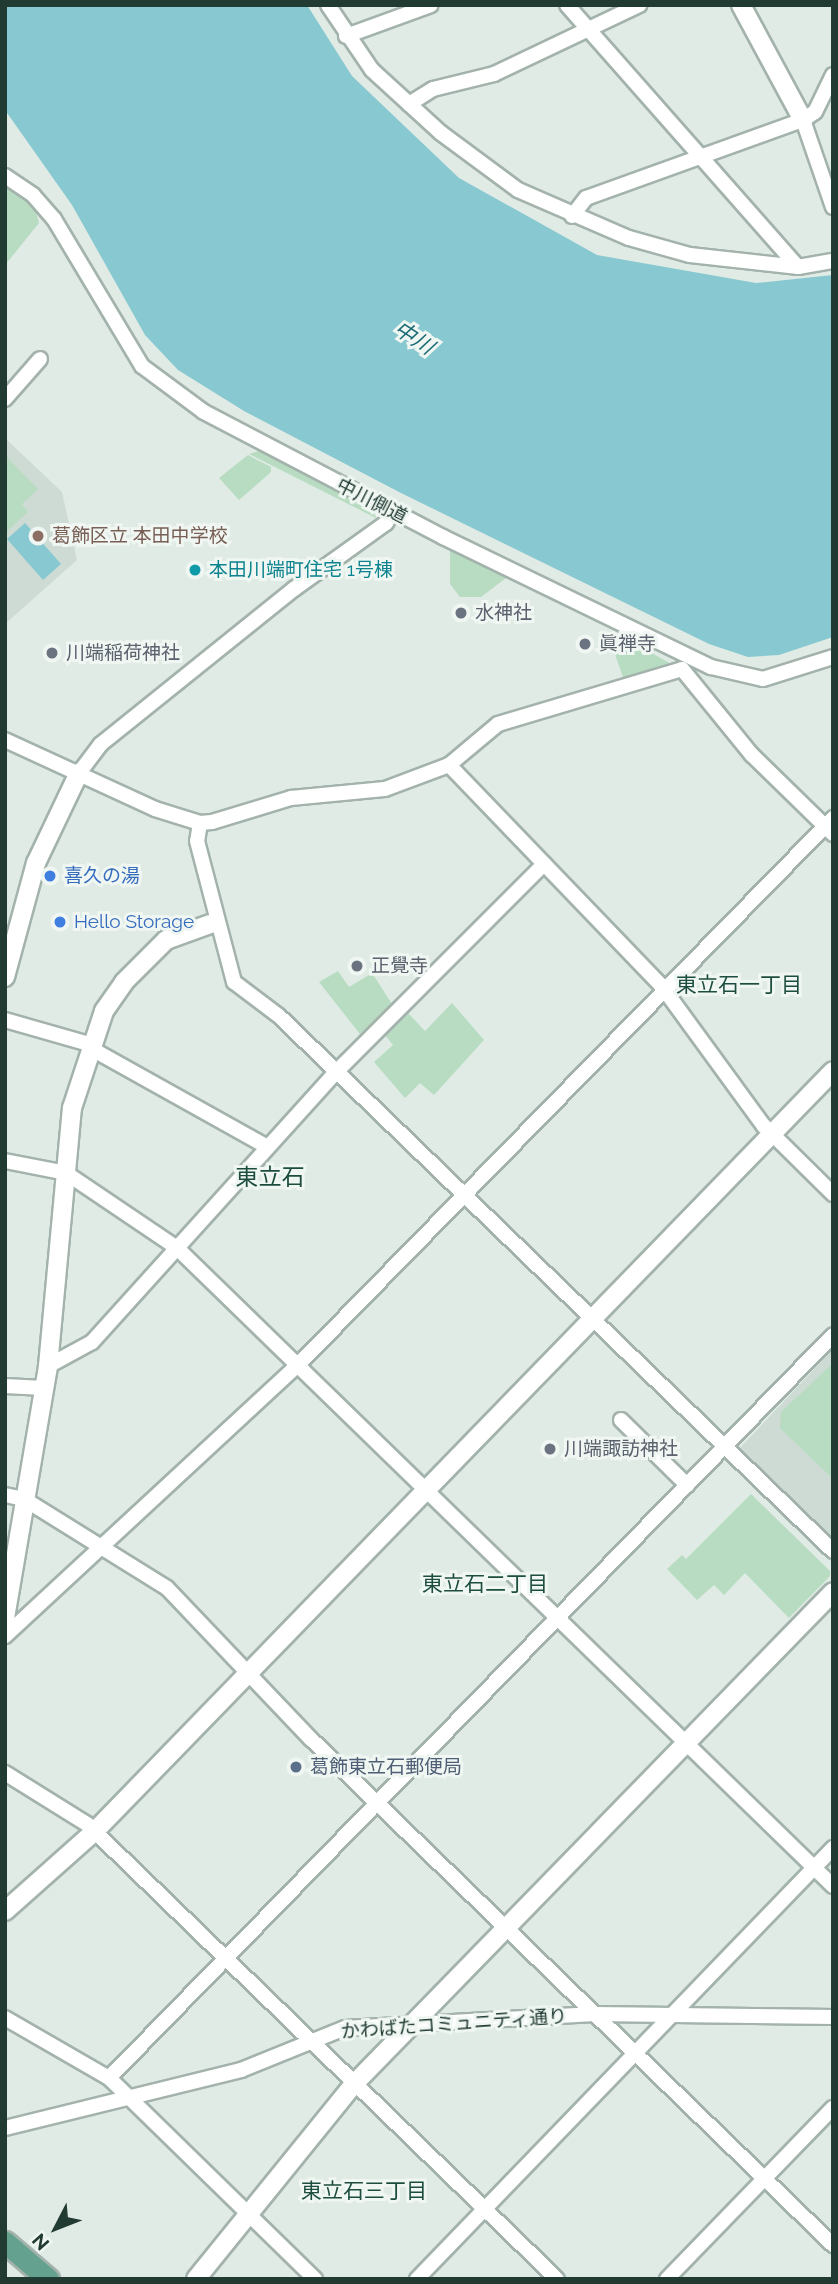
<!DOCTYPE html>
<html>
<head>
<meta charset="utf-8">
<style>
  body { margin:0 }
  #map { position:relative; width:838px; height:2284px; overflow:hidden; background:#e0ebe5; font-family:Raleway,"Noto Sans JP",sans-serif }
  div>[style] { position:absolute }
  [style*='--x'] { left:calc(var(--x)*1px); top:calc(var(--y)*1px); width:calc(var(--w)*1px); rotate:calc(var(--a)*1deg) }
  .built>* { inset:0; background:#cedbd4 }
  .green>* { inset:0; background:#b8dcc1 }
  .water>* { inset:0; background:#87c8d1 }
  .roads { filter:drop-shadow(2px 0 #a3b3ac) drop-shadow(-2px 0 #a3b3ac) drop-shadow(0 2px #a3b3ac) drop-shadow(0 -2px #a3b3ac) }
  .minor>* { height:14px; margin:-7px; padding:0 7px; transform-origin:7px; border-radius:7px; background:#fff }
  .tertiary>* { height:18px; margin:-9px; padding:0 9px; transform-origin:9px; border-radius:9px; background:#fff }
  .primary>* { height:21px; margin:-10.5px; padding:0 10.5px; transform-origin:10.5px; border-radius:10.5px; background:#64a18f }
  .dots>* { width:19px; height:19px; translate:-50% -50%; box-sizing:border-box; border:4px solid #f0f7f3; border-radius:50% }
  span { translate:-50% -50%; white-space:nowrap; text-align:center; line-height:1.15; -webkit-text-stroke:6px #f0f7f3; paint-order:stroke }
  .street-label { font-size:19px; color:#213b33 }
  .education-label { font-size:19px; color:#785e54 }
  .left { translate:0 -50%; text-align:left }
  .culture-label { font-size:19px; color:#0d838f }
  .worship-label { font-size:19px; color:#5b616d }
  .shop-label { font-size:19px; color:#366cbe }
  .service-label { font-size:19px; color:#4e5e75 }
  .water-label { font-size:21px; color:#1b6b77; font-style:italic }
  .neighbourhood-label { font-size:21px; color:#1d4d3f }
  .quarter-label { font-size:23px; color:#1d4d3f }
  .frame { position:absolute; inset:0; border:7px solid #213b33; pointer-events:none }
  .north { position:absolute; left:21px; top:2193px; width:70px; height:70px; -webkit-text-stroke:5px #f0f7f3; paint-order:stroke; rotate:228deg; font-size:19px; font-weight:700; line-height:28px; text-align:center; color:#213b33 }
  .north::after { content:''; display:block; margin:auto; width:24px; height:32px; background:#213b33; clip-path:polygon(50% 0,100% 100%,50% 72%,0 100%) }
</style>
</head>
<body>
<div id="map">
  <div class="built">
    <div style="clip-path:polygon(5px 438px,62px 492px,77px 560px,5px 624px)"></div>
    <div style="clip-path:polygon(833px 1349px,833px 1539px,740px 1448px)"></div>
  </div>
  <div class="green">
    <div style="clip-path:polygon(5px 184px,34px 205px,39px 223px,5px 265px)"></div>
    <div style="clip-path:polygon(265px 449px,375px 508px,376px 518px,249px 454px)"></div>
    <div style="clip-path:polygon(5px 455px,38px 489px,22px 504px,28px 512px,5px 533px)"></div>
    <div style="clip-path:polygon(248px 455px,271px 467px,271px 472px,239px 500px,219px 478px)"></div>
    <div style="clip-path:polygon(450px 545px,510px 575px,481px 597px,460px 597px,450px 584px)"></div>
    <div style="clip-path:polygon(621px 636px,675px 666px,625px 683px,610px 640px)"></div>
    <div style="clip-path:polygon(338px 971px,349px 987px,372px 973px,392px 1004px,360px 1034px,319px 982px)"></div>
    <div style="clip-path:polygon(452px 1003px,484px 1040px,434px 1095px,420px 1083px,405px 1098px,374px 1062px,393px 1045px,385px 1035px,408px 1013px,425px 1031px)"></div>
    <div style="clip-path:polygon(833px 1363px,833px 1479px,780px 1428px,781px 1412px)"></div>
    <div style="clip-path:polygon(751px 1494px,830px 1571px,830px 1576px,789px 1618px,745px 1573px,724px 1595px,714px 1585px,697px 1600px,667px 1569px,682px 1555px,686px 1559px)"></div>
  </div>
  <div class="water">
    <div style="clip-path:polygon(5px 5px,307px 5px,352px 76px,459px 178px,597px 255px,756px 283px,833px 275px,833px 637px,779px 655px,748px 657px,709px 644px,401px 493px,244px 411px,178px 370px,145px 335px,72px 205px,5px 110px)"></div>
    <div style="clip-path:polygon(25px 523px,61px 564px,43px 580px,7px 539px)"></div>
  </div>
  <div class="roads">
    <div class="minor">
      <div style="--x:328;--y:5;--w:78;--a:55.9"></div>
      <div style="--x:372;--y:70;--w:93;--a:42.4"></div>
      <div style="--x:441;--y:133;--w:96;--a:36.5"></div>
      <div style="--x:518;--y:190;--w:121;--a:23.4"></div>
      <div style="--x:629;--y:238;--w:63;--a:15.6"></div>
      <div style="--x:690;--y:255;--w:109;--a:6.3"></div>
      <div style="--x:798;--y:267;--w:36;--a:-10"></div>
      <div style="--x:567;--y:5;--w:349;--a:48.6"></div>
      <div style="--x:346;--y:36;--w:90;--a:-20"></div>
      <div style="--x:409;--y:104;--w:28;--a:-32"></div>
      <div style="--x:433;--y:89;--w:63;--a:-13.8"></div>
      <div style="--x:494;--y:74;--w:161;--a:-25.4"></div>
      <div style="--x:803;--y:120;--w:92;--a:71"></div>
      <div style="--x:5;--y:176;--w:34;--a:34"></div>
      <div style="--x:33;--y:195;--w:32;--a:49"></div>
      <div style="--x:54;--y:219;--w:171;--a:59.1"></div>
      <div style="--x:142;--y:366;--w:77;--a:36.6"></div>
      <div style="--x:204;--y:412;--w:270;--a:27.6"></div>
      <div style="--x:443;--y:537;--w:298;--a:25.9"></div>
      <div style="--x:711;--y:667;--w:53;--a:13"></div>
      <div style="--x:763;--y:679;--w:73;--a:-17.4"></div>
      <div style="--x:572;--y:216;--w:23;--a:-52"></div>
      <div style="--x:586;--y:198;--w:231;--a:-19.8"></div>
      <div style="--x:803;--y:120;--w:14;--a:-34"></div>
      <div style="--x:815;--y:112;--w:41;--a:-64.1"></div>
      <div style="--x:5;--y:399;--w:53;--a:-48.8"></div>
      <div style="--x:5;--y:740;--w:165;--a:24.7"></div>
      <div style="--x:155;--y:809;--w:47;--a:17.3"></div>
      <div style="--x:200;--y:823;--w:12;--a:-5"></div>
      <div style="--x:212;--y:822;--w:83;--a:-16.9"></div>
      <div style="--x:291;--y:798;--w:94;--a:-5.5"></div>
      <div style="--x:385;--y:789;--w:68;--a:-20.6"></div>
      <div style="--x:449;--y:765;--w:64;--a:-39.9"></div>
      <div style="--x:498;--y:724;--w:192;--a:-16.6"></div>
      <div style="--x:682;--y:669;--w:111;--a:50.9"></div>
      <div style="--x:752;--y:755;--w:113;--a:44.3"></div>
      <div style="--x:449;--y:765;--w:306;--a:46.1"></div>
      <div style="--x:661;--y:985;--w:175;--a:53.9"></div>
      <div style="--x:764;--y:1126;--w:97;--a:44.6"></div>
      <div style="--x:79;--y:773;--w:36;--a:-53"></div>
      <div style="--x:101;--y:744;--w:248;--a:-38.8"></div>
      <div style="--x:294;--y:589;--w:113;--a:-35.7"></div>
      <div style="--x:386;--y:523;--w:14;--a:-60"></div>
      <div style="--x:200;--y:823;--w:18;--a:99"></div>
      <div style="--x:197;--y:841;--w:146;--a:75.3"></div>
      <div style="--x:234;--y:982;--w:56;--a:37.1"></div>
      <div style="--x:279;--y:1016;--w:770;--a:44"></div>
      <div style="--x:5;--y:1020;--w:91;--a:15.9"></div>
      <div style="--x:92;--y:1049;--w:201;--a:29.2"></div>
      <div style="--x:5;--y:1161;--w:62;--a:11.1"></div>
      <div style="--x:66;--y:1173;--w:134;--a:34"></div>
      <div style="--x:177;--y:1248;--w:915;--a:44.2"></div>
      <div style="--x:48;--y:1366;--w:50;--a:-28.6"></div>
      <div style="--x:92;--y:1342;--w:364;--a:-47.9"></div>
      <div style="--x:336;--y:1072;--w:294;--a:-45"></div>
      <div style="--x:5;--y:1386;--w:39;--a:3"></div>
      <div style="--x:621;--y:1420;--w:93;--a:44.6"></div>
      <div style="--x:5;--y:1495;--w:19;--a:12"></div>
      <div style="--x:24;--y:1499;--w:168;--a:31.9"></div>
      <div style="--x:167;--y:1588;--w:210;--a:46.4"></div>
      <div style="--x:312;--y:1740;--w:726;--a:44.11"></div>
      <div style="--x:5;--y:1636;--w:398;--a:-42.8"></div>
      <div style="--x:297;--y:1366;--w:767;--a:-45.63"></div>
      <div style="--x:5;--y:1773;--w:97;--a:31.9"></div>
      <div style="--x:87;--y:1824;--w:654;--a:44.07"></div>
      <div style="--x:5;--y:2018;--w:120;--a:30"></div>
      <div style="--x:109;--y:2078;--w:288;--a:44.3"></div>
      <div style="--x:109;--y:2078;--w:1037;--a:-45.74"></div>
      <div style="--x:5;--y:2128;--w:243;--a:-13.8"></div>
      <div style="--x:241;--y:2070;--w:112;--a:-22"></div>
      <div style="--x:345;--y:2028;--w:250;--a:-3.2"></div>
      <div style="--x:595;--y:2014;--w:238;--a:0.7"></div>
      <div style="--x:417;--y:2279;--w:599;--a:-46.01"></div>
      <div style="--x:667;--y:2279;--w:238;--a:-45.9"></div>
    </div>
    <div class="tertiary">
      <div style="--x:741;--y:5;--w:131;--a:61.7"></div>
      <div style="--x:5;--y:977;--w:118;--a:-74.8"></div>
      <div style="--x:36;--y:863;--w:100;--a:-64.5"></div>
      <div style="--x:5;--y:1618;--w:256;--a:-80.3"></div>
      <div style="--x:48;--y:1366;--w:259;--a:-84.7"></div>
      <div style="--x:72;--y:1108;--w:102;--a:-71.7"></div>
      <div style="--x:104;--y:1011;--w:35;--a:-55"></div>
      <div style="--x:124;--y:982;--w:59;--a:-45"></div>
      <div style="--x:166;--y:940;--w:47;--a:-20"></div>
      <div style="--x:5;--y:1911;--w:120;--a:-41.6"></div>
      <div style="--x:95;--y:1831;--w:1059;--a:-45.84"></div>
      <div style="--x:196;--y:2279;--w:252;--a:-51"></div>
      <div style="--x:355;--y:2083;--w:685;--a:-45.77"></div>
    </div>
    <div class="primary">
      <div style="--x:5;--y:2242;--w:57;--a:40.7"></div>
    </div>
  </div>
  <div class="dots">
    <div style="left:38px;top:536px;background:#8d6e63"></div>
    <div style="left:195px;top:570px;background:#0f9aa8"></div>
    <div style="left:461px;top:613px;background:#6b7280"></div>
    <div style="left:585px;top:644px;background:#6b7280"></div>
    <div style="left:52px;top:653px;background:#6b7280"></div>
    <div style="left:50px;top:876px;background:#3f7fe0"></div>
    <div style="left:60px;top:922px;background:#3f7fe0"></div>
    <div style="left:357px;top:966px;background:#6b7280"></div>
    <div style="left:550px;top:1449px;background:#6b7280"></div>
    <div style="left:296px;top:1767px;background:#5c6f8a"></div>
  </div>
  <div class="street-label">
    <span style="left:372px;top:501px;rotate:27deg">中川側道</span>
    <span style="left:454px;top:2024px;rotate:-4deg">かわばたコミュニティ通り</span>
  </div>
  <div class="education-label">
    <span class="left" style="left:52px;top:536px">葛飾区立 本田中学校</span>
  </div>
  <div class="culture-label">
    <span class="left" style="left:209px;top:570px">本田川端町住宅 1号棟</span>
  </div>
  <div class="worship-label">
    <span class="left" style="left:475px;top:613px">水神社</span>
    <span class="left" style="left:599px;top:644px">眞禅寺</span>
    <span class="left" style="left:66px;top:653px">川端稲荷神社</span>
    <span class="left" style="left:371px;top:966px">正覺寺</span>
    <span class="left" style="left:564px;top:1449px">川端諏訪神社</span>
  </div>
  <div class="shop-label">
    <span class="left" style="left:64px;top:876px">喜久の湯</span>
    <span class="left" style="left:74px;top:922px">Hello Storage</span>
  </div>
  <div class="service-label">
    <span class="left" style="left:310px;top:1767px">葛飾東立石郵便局</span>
  </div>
  <div class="water-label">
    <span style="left:414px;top:338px;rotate:33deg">中川</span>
  </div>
  <div class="neighbourhood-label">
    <span style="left:739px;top:985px">東立石一丁目</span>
    <span style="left:485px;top:1584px">東立石二丁目</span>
    <span style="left:364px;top:2191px">東立石三丁目</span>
  </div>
  <div class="quarter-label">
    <span style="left:270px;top:1177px">東立石</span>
  </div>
  <div class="frame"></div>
  <div class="north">N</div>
</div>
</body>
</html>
